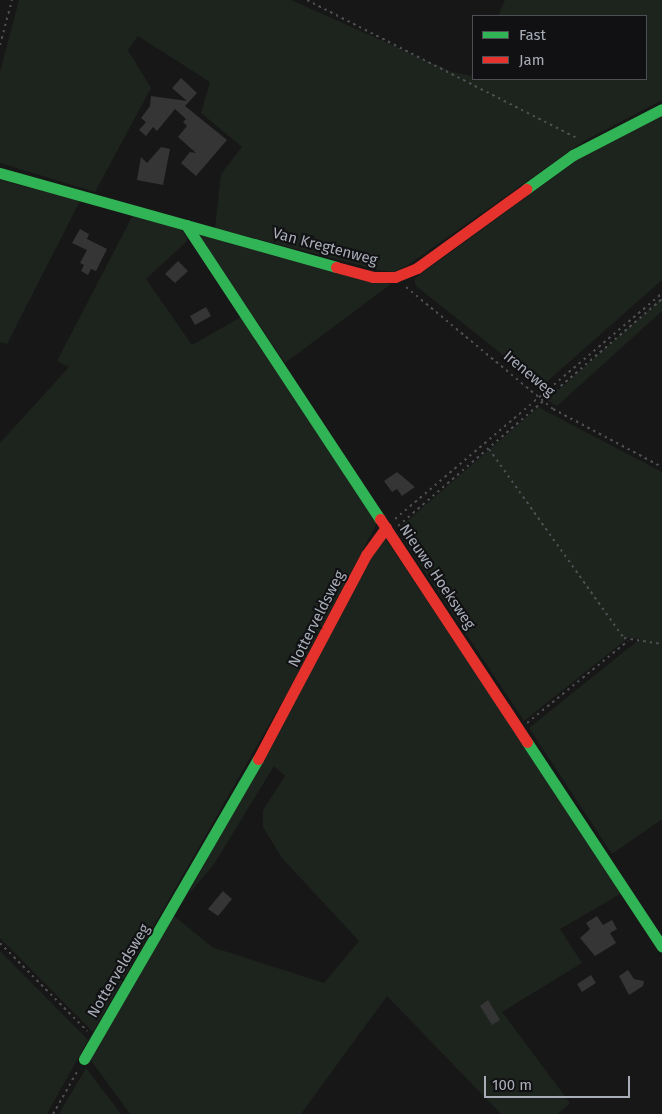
<!DOCTYPE html>
<html>
<head>
<meta charset="utf-8">
<style>
  body { margin:0 }
  #map { position:relative; width:662px; height:1114px; overflow:hidden; background:#171717; font-family:"Fira Sans",sans-serif }
  div>[style] { position:absolute }
  [style*='--x'] { left:calc(var(--x)*1px); top:calc(var(--y)*1px); width:calc(var(--w)*1px); rotate:calc(var(--a)*1deg) }
  .green>* { inset:0; background:#1d241e }
  .building>* { inset:0; background:#353536 }
  .path>* { height:2px; margin-top:-1px; transform-origin:0; background:repeating-linear-gradient(90deg,#4d4e52 0 2.5px,transparent 0 6.5px) }
  .fast>* { height:11px; margin:-5.5px; padding:0 5.5px; transform-origin:5.5px; border-radius:5.5px; background:#30b455 }
  .jam>* { height:11px; margin:-5.5px; padding:0 5.5px; transform-origin:5.5px; border-radius:5.5px; background:#e5322d }
  span { translate:-50% -50%; white-space:nowrap; text-align:center; line-height:1.15; -webkit-text-stroke:4px #111113; paint-order:stroke }
  .street-label { font-size:15px; color:#a8adb8 }
  .legend { position:absolute; left:472px; top:15px; width:175px; height:65px; box-sizing:border-box; background:#111113; border:1px solid #4d4f55; margin:0; padding:6px 9px; list-style:none; font-size:15px; color:#a8adb8 }
  .legend li { display:flex; align-items:center; gap:10px; height:25px }
  .legend b { width:25px; border:1px solid #4d4f55 }
  .scale { position:absolute; left:484px; top:1076px; width:146px; height:22px; box-sizing:border-box; border:2px solid #a8adb8; border-top:0; padding-left:6px; font-size:15px; line-height:18px; white-space:nowrap; color:#a8adb8; -webkit-text-stroke:4px #111113; paint-order:stroke }
</style>
</head>
<body>
<div id="map">
  <div class="green">
    <div style="clip-path:polygon(19px 0,291px 0,452px 72px,471px 76px,473px 71px,473px 79px,646px 79px,646px 16px,498px 16px,505px 0,662px 0,662px 100px,584px 141px,408px 265px,394px 272px,378px 270px,215px 228px,221px 174px,242px 147px,201px 113px,210px 82px,138px 36px,128px 50px,151px 88px,95px 192px,0 163px,0 72px)"></div>
    <div style="clip-path:polygon(662px 114px,662px 280px,542px 386px,416px 286px,414px 279px,580px 158px)"></div>
    <div style="clip-path:polygon(0 180px,80px 201px,7px 344px,0 342px)"></div>
    <div style="clip-path:polygon(133px 215px,181px 228px,188px 240px,146px 279px,192px 345px,241px 317px,378px 521px,290px 688px,93px 1032px,0 938px,0 443px,69px 367px,57px 361px)"></div>
    <div style="clip-path:polygon(197px 233px,391px 284px,285px 363px)"></div>
    <div style="clip-path:polygon(662px 298px,662px 311px,557px 406px,547px 400px)"></div>
    <div style="clip-path:polygon(538px 407px,662px 472px,662px 819px,612px 854px,529px 728px,640px 639px,628px 638px,524px 721px,397px 530px)"></div>
    <div style="clip-path:polygon(384px 536px,622px 893px,560px 929px,582px 963px,502px 1012px,570px 1103px,558px 1114px,501px 1114px,387px 996px,301px 1114px,130px 1114px,90px 1059px,173px 915px,212px 947px,324px 983px,359px 941px,282px 858px,263px 827px,263px 810px,285px 776px,274px 766px,214px 864px,187px 896px)"></div>
    <div style="clip-path:polygon(0 951px,88px 1040px,47px 1114px,0 1114px)"></div>
    <div style="clip-path:polygon(86px 1068px,99px 1085px,121px 1114px,59px 1114px)"></div>
  </div>
  <div class="building">
    <div style="clip-path:polygon(181px 78px,197px 93px,185px 106px,227px 140px,196px 176px,181px 163px,190px 152px,196px 153px,178px 137px,187px 126px,183px 122px,186px 119px,175px 109px,157px 131px,153px 127px,146px 136px,139px 130px,146px 122px,141px 118px,150px 106px,151px 96px,187px 101px,172px 88px)"></div>
    <div style="clip-path:polygon(161px 147px,170px 149px,163px 185px,137px 180px,141px 157px,147px 163px)"></div>
    <div style="clip-path:polygon(80px 229px,89px 234px,87px 239px,107px 249px,96px 271px,91px 269px,88px 275px,81px 271px,84px 265px,80px 263px,87px 250px,72px 243px)"></div>
    <div style="clip-path:polygon(178px 261px,188px 271px,175px 283px,165px 274px)"></div>
    <div style="clip-path:polygon(206px 307px,211px 316px,195px 325px,190px 316px)"></div>
    <div style="clip-path:polygon(397px 472px,415px 487px,402px 496px,397px 489px,392px 492px,384px 481px)"></div>
    <div style="clip-path:polygon(223px 891px,232px 899px,218px 916px,208px 909px)"></div>
    <div style="clip-path:polygon(597px 916px,603px 925px,612px 920px,617px 929px,610px 933px,616px 943px,595px 956px,580px 938px,590px 929px,586px 923px)"></div>
    <div style="clip-path:polygon(628px 970px,634px 979px,644px 981px,643px 986px,629px 995px,619px 976px)"></div>
    <div style="clip-path:polygon(591px 975px,596px 983px,582px 992px,577px 984px)"></div>
    <div style="clip-path:polygon(488px 1000px,500px 1020px,492px 1025px,480px 1006px)"></div>
  </div>
  <div class="path">
    <div style="--x:307;--y:0;--w:305;--a:27.1"></div>
    <div style="--x:0;--y:45;--w:47;--a:-75.1"></div>
    <div style="--x:406;--y:287;--w:191;--a:39.7"></div>
    <div style="--x:553;--y:409;--w:123;--a:28"></div>
    <div style="--x:489;--y:449;--w:232;--a:54.5"></div>
    <div style="--x:624;--y:638;--w:38;--a:9"></div>
    <div style="--x:395;--y:519;--w:350;--a:-40.2"></div>
    <div style="--x:398;--y:526;--w:348;--a:-40.7"></div>
    <div style="--x:527;--y:723;--w:130;--a:-39.1"></div>
    <div style="--x:0;--y:943;--w:124;--a:45.3"></div>
    <div style="--x:53;--y:1114;--w:51;--a:-60.4"></div>
  </div>
  <div class="fast">
    <div style="--x:0;--y:173;--w:349;--a:15.6"></div>
    <div style="--x:526;--y:189;--w:58;--a:-35.9"></div>
    <div style="--x:573;--y:155;--w:100;--a:-27.3"></div>
    <div style="--x:186;--y:225;--w:352;--a:56.6"></div>
    <div style="--x:527;--y:742;--w:245;--a:56.6"></div>
    <div style="--x:84;--y:1059;--w:347;--a:-59.9"></div>
  </div>
  <div class="jam">
    <div style="--x:336;--y:267;--w:38;--a:15"></div>
    <div style="--x:373;--y:277;--w:22;--a:0"></div>
    <div style="--x:395;--y:277;--w:24;--a:-22"></div>
    <div style="--x:417;--y:268;--w:135;--a:-35.9"></div>
    <div style="--x:380;--y:519;--w:267;--a:56.6"></div>
    <div style="--x:258;--y:759;--w:231;--a:-62.1"></div>
    <div style="--x:366;--y:555;--w:34;--a:-54"></div>
  </div>
  <div class="street-label">
    <span style="left:325px;top:247px;rotate:15deg">Van Kregtenweg</span>
    <span style="left:529px;top:374px;rotate:40deg">Ireneweg</span>
    <span style="left:437px;top:577px;rotate:56deg">Nieuwe Hoeksweg</span>
    <span style="left:317px;top:619px;rotate:-63deg">Notterveldsweg</span>
    <span style="left:119px;top:971px;rotate:-59deg">Notterveldsweg</span>
  </div>
  <ul class="legend">
  <li><b style="height:6px;background:#30b455"></b>Fast</li>
  <li><b style="height:6px;background:#e5322d"></b>Jam</li>
  </ul>
  <div class="scale">100 m</div>
</div>
</body>
</html>
